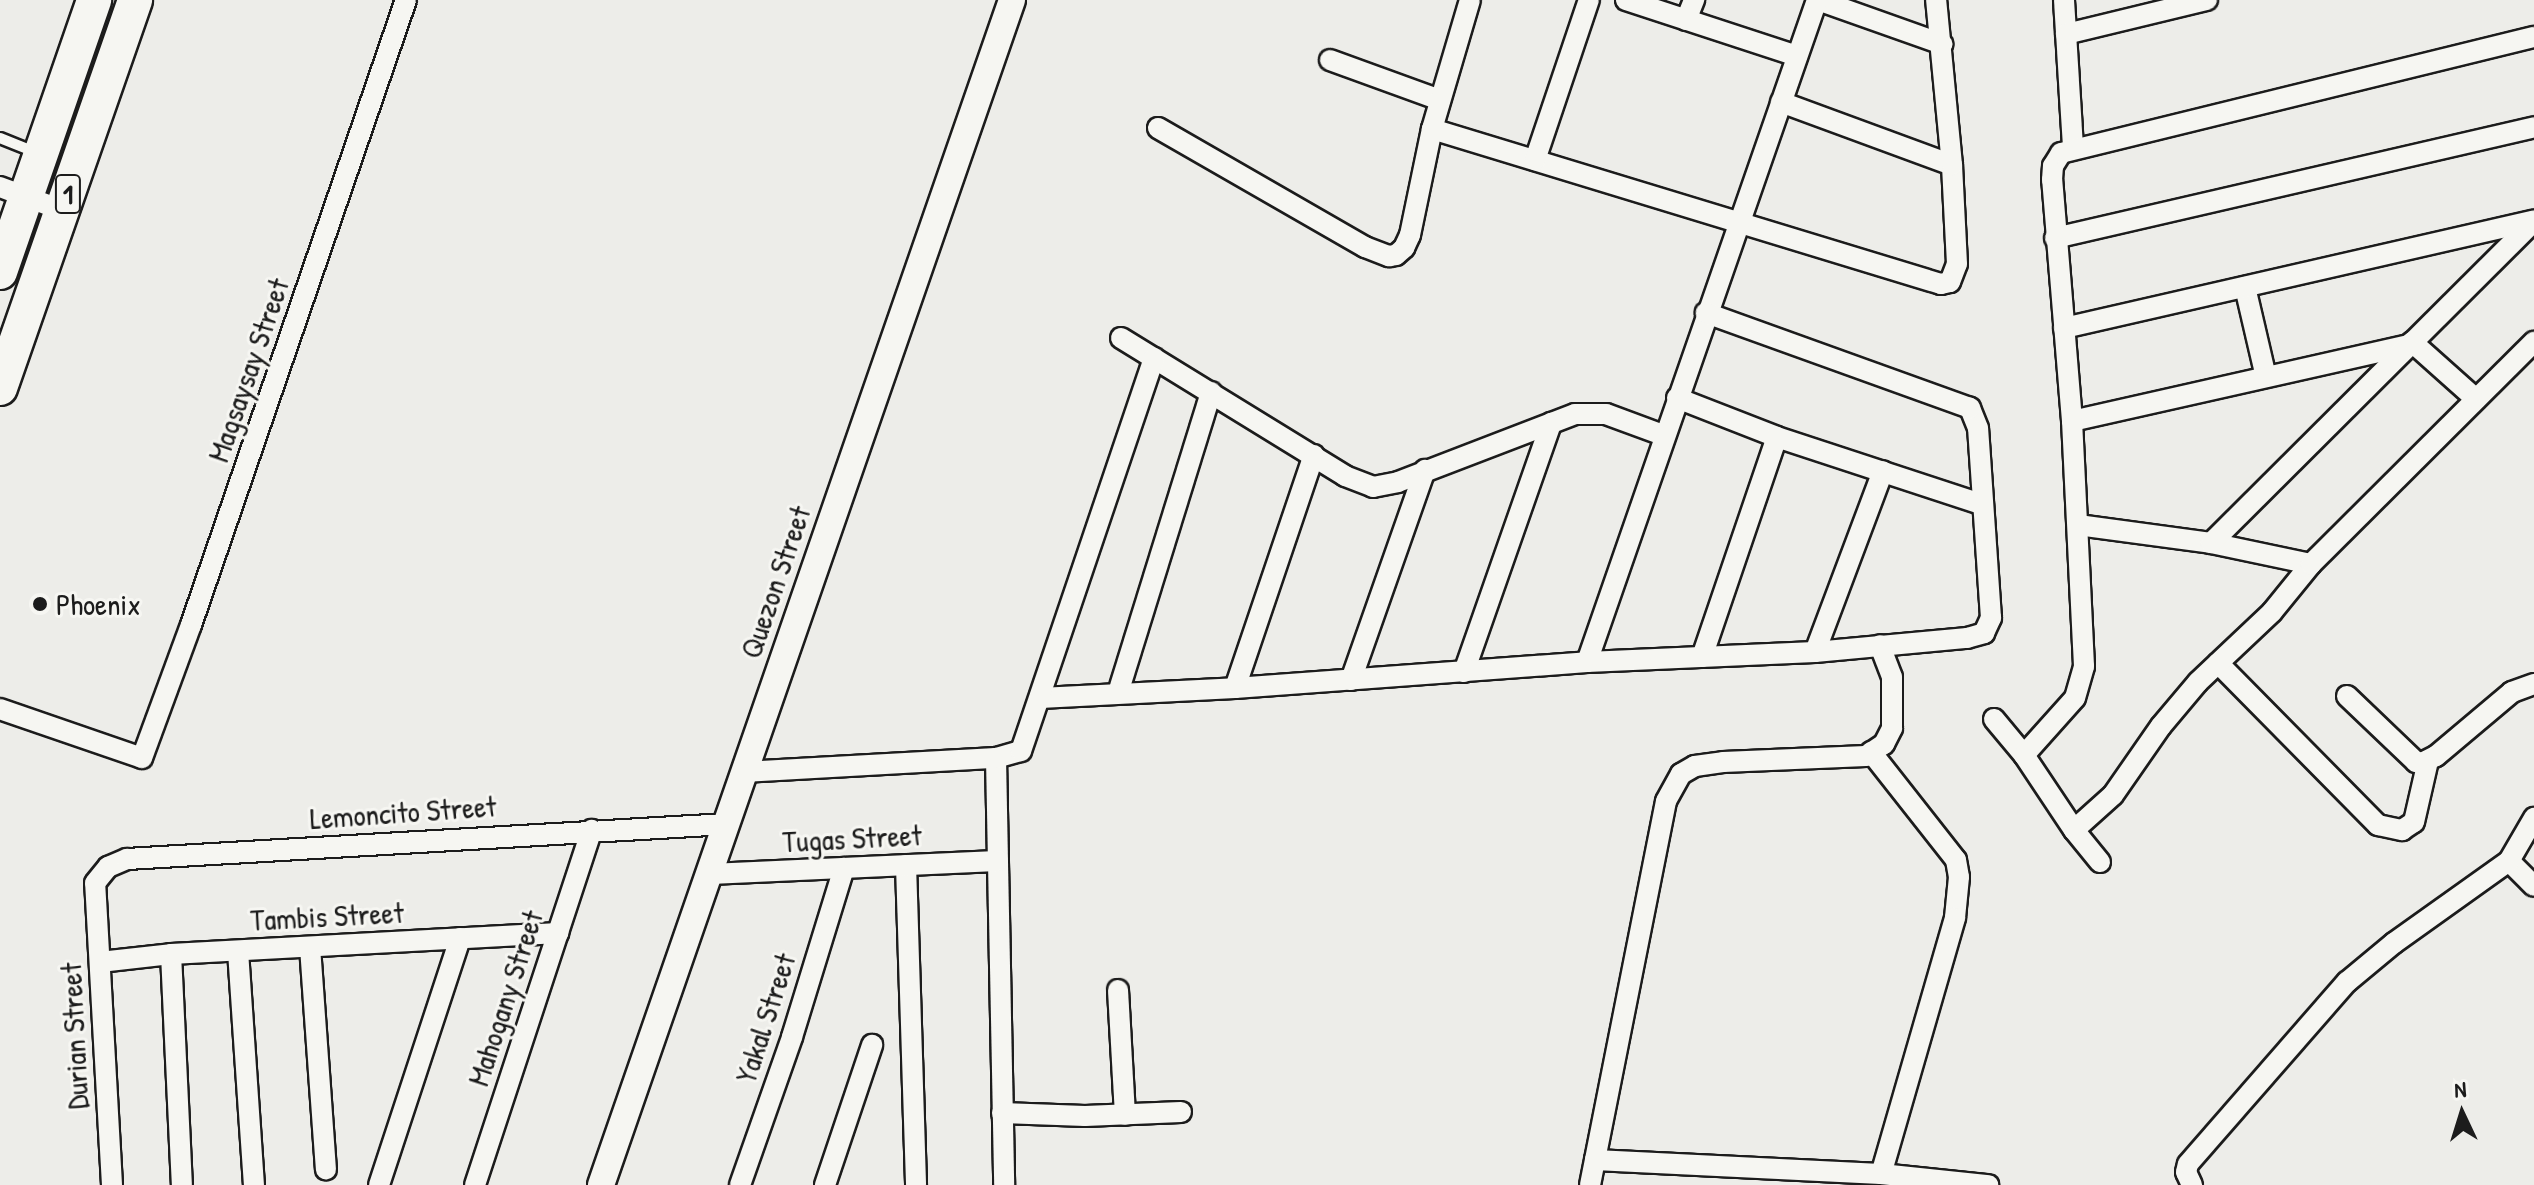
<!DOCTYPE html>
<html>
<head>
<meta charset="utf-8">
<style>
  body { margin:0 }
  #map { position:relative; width:2534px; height:1185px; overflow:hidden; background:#edede9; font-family:"Patrick Hand",sans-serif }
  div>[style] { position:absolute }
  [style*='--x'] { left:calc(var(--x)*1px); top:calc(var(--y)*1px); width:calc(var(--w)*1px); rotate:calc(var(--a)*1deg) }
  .roads { filter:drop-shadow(2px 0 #1c1c1c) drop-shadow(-2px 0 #1c1c1c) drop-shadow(0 2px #1c1c1c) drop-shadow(0 -2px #1c1c1c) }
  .service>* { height:10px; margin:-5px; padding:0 5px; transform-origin:5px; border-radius:5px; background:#f6f6f2 }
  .minor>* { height:20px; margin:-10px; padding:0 10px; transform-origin:10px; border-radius:10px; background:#f6f6f2 }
  .tertiary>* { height:26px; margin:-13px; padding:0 13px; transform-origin:13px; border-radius:13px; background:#f6f6f2 }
  .trunk>* { height:34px; margin:-17px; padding:0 17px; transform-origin:17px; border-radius:17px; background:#f6f6f2 }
  .dots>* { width:22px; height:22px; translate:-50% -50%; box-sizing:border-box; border:4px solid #f6f6f2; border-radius:50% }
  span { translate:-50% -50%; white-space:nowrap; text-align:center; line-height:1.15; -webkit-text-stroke:6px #f6f6f2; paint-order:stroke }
  .shield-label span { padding:2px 6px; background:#f6f6f2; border:2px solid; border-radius:6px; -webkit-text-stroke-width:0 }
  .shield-label { font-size:28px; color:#1c1c1c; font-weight:700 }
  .street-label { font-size:30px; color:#1c1c1c }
  .poi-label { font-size:30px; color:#1c1c1c }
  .left { translate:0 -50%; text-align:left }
  .north { position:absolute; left:2422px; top:1073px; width:80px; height:80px; -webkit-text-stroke:6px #f6f6f2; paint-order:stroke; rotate:356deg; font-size:22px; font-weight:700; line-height:32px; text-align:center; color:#1c1c1c }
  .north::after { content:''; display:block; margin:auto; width:28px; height:36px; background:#1c1c1c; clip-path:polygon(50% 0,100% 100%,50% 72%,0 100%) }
</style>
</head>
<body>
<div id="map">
  <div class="roads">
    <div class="service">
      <div style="--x:0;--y:138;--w:38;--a:22"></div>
    </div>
    <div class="minor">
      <div style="--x:1626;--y:0;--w:180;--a:18.1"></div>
      <div style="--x:1818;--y:0;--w:132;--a:19.5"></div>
      <div style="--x:2064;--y:0;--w:148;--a:86.5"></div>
      <div style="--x:1686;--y:20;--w:22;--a:-68"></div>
      <div style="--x:2066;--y:34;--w:145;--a:-13.6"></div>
      <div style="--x:1330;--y:60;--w:117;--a:20"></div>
      <div style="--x:1781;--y:102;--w:182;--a:20.2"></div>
      <div style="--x:1158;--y:128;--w:239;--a:29.9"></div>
      <div style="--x:1365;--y:247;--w:26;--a:21"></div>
      <div style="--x:1389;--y:256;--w:7;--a:-8"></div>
      <div style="--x:1396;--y:255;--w:11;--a:-41"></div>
      <div style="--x:1404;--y:248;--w:14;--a:-65"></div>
      <div style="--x:1410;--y:235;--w:108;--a:-78.3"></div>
      <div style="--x:1432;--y:129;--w:134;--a:-73.6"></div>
      <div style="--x:1432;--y:129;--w:532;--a:16.94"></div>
      <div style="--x:1941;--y:284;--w:9;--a:-13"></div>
      <div style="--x:1950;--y:282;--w:19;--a:-69"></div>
      <div style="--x:1957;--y:264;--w:99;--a:-92.9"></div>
      <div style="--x:1952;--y:165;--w:166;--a:-95.5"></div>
      <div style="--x:1535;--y:160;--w:169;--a:-71.4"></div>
      <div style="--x:0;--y:187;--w:66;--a:20.4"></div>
      <div style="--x:2055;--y:238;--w:492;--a:-13"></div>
      <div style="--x:2245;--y:287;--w:92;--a:76.9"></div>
      <div style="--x:2064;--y:328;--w:482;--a:-12.9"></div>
      <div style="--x:1121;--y:338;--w:263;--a:31.6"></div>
      <div style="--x:1345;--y:476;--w:30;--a:21"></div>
      <div style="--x:1373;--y:487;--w:25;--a:-11"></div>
      <div style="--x:1398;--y:482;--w:190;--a:-21"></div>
      <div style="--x:1575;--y:414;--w:31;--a:0"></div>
      <div style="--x:1606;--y:414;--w:61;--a:20.2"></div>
      <div style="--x:2412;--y:342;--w:86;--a:41.7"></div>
      <div style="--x:1677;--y:398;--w:107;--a:21.3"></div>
      <div style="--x:1777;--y:437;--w:215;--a:18.2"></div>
      <div style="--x:2072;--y:421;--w:344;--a:-12.7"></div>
      <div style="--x:2078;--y:525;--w:134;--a:7.7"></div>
      <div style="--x:2211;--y:543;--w:102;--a:11.9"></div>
      <div style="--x:2211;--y:543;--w:456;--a:-44.9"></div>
      <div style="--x:1815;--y:652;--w:193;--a:-69.4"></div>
      <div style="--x:1702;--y:657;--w:232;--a:-71.2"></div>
      <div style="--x:1587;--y:662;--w:701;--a:-70.84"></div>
      <div style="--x:2218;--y:663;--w:228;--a:45.4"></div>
      <div style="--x:2378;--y:825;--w:25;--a:12"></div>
      <div style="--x:2402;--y:830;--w:14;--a:-34"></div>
      <div style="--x:2414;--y:822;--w:63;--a:-77.1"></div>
      <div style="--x:1464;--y:672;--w:264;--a:-70.7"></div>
      <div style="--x:1351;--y:680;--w:223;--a:-70.6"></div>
      <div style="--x:1235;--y:688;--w:246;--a:-71.3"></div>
      <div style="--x:1118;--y:693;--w:315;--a:-72.8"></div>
      <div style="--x:2347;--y:696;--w:95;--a:43.7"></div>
      <div style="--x:2416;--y:762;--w:6;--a:9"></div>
      <div style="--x:2422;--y:763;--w:16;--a:-27"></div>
      <div style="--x:2436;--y:756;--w:99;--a:-40.1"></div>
      <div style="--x:2512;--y:692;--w:23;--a:-20"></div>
      <div style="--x:1040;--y:698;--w:195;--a:-2.9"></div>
      <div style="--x:1235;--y:688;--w:353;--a:-4.2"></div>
      <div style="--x:1587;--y:662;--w:228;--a:-2.5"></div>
      <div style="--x:1815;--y:652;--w:153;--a:-5.3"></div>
      <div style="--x:1967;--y:638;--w:18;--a:-16"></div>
      <div style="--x:1984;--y:633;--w:17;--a:-65"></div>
      <div style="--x:1991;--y:618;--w:190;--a:-93.9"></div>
      <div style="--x:1978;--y:428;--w:22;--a:-112"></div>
      <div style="--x:1970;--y:408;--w:281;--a:-160.2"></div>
      <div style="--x:0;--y:709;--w:150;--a:19"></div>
      <div style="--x:142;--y:758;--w:142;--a:-69.8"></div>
      <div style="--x:191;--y:625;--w:661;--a:-71.02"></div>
      <div style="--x:1994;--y:719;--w:47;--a:50.2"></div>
      <div style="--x:2024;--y:755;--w:90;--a:56.3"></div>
      <div style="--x:1871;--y:752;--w:137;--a:51.8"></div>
      <div style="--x:1956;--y:860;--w:17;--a:80"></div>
      <div style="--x:1959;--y:877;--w:41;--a:95.6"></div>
      <div style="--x:1955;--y:918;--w:266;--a:106.1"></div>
      <div style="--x:2024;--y:755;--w:76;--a:-48.2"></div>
      <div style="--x:2075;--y:698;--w:33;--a:-74"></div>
      <div style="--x:2084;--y:666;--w:245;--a:-92.8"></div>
      <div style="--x:2072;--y:421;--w:242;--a:-94.7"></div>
      <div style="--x:2052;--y:180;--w:14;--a:-86"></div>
      <div style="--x:2053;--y:166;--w:15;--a:-58"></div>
      <div style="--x:2061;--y:153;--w:487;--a:-13.8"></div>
      <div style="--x:996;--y:758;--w:427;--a:88.9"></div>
      <div style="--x:743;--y:772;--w:253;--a:-3.2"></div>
      <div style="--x:996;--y:758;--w:26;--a:-16"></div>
      <div style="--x:1021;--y:751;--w:415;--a:-71.3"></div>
      <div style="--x:2509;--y:861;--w:35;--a:45"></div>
      <div style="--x:2100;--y:862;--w:41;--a:-129.1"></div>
      <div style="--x:2074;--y:830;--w:52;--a:-41.9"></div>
      <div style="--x:2113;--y:795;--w:84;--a:-55.2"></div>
      <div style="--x:2161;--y:726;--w:57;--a:-49.9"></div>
      <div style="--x:2198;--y:682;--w:102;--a:-43.4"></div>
      <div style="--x:2272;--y:612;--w:62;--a:-50.9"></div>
      <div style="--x:2311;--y:564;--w:315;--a:-44.9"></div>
      <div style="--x:906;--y:865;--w:320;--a:88.2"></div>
      <div style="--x:709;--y:874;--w:289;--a:-2.6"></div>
      <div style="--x:310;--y:947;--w:223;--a:85.9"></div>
      <div style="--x:238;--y:951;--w:235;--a:86.1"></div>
      <div style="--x:171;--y:954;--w:231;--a:87.3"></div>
      <div style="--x:100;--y:962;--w:71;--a:-6.4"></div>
      <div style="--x:171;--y:954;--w:388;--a:-3.1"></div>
      <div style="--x:1118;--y:990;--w:125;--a:86.8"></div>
      <div style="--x:1002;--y:1113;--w:83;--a:2.1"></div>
      <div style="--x:1085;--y:1116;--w:96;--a:-2.4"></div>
      <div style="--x:1595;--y:1160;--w:286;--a:2.8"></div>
      <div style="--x:1881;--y:1174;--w:108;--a:5.9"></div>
      <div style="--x:112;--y:1185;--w:302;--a:-93.2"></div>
      <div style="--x:95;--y:883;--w:21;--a:-51"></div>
      <div style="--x:108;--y:867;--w:21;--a:-23"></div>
      <div style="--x:127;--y:859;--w:600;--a:-3.34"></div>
      <div style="--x:379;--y:1185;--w:260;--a:-71.8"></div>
      <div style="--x:475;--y:1185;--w:374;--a:-71.8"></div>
      <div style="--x:740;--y:1185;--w:157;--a:-70.6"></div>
      <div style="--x:792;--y:1037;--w:177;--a:-72.9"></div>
      <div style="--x:825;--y:1185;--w:148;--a:-71.4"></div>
      <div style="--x:1590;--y:1185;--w:391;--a:-78.8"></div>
      <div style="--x:1666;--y:801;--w:31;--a:-61"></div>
      <div style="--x:1681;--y:774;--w:16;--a:-30"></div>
      <div style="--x:1695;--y:766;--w:28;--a:-8"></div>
      <div style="--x:1723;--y:762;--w:143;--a:-2.4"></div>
      <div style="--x:1866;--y:756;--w:22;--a:-34"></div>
      <div style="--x:1884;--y:744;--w:18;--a:-63"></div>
      <div style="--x:1892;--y:728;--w:51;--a:-90"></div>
      <div style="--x:1892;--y:677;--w:34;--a:-111"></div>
      <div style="--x:2192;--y:1185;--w:14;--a:-115"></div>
      <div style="--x:2186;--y:1172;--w:8;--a:-76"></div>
      <div style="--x:2188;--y:1164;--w:242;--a:-48.9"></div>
      <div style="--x:2347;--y:982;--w:61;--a:-39.7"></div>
      <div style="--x:2394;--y:943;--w:141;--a:-35.5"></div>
      <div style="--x:2509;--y:861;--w:50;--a:-59.8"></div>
    </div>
    <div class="tertiary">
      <div style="--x:601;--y:1185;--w:1254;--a:-70.87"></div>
    </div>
    <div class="trunk">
      <div style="--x:0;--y:272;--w:288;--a:-70.9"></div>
      <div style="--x:0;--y:388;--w:411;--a:-70.8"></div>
    </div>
  </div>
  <div class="dots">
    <div style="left:40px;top:604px;background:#1c1c1c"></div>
  </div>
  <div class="shield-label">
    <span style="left:68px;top:194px">1</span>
  </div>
  <div class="street-label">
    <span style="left:248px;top:370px;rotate:-71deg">Magsaysay Street</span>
    <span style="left:775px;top:582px;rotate:-71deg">Quezon Street</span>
    <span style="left:403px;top:812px;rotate:-4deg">Lemoncito Street</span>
    <span style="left:852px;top:838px;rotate:-3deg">Tugas Street</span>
    <span style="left:327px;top:916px;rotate:-3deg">Tambis Street</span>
    <span style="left:505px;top:998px;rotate:-72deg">Mahogany Street</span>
    <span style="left:765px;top:1018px;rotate:-72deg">Yakal Street</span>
    <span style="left:74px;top:1036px;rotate:-93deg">Durian Street</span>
  </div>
  <div class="poi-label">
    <span class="left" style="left:56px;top:604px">Phoenix</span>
  </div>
  <div class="north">N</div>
</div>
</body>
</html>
